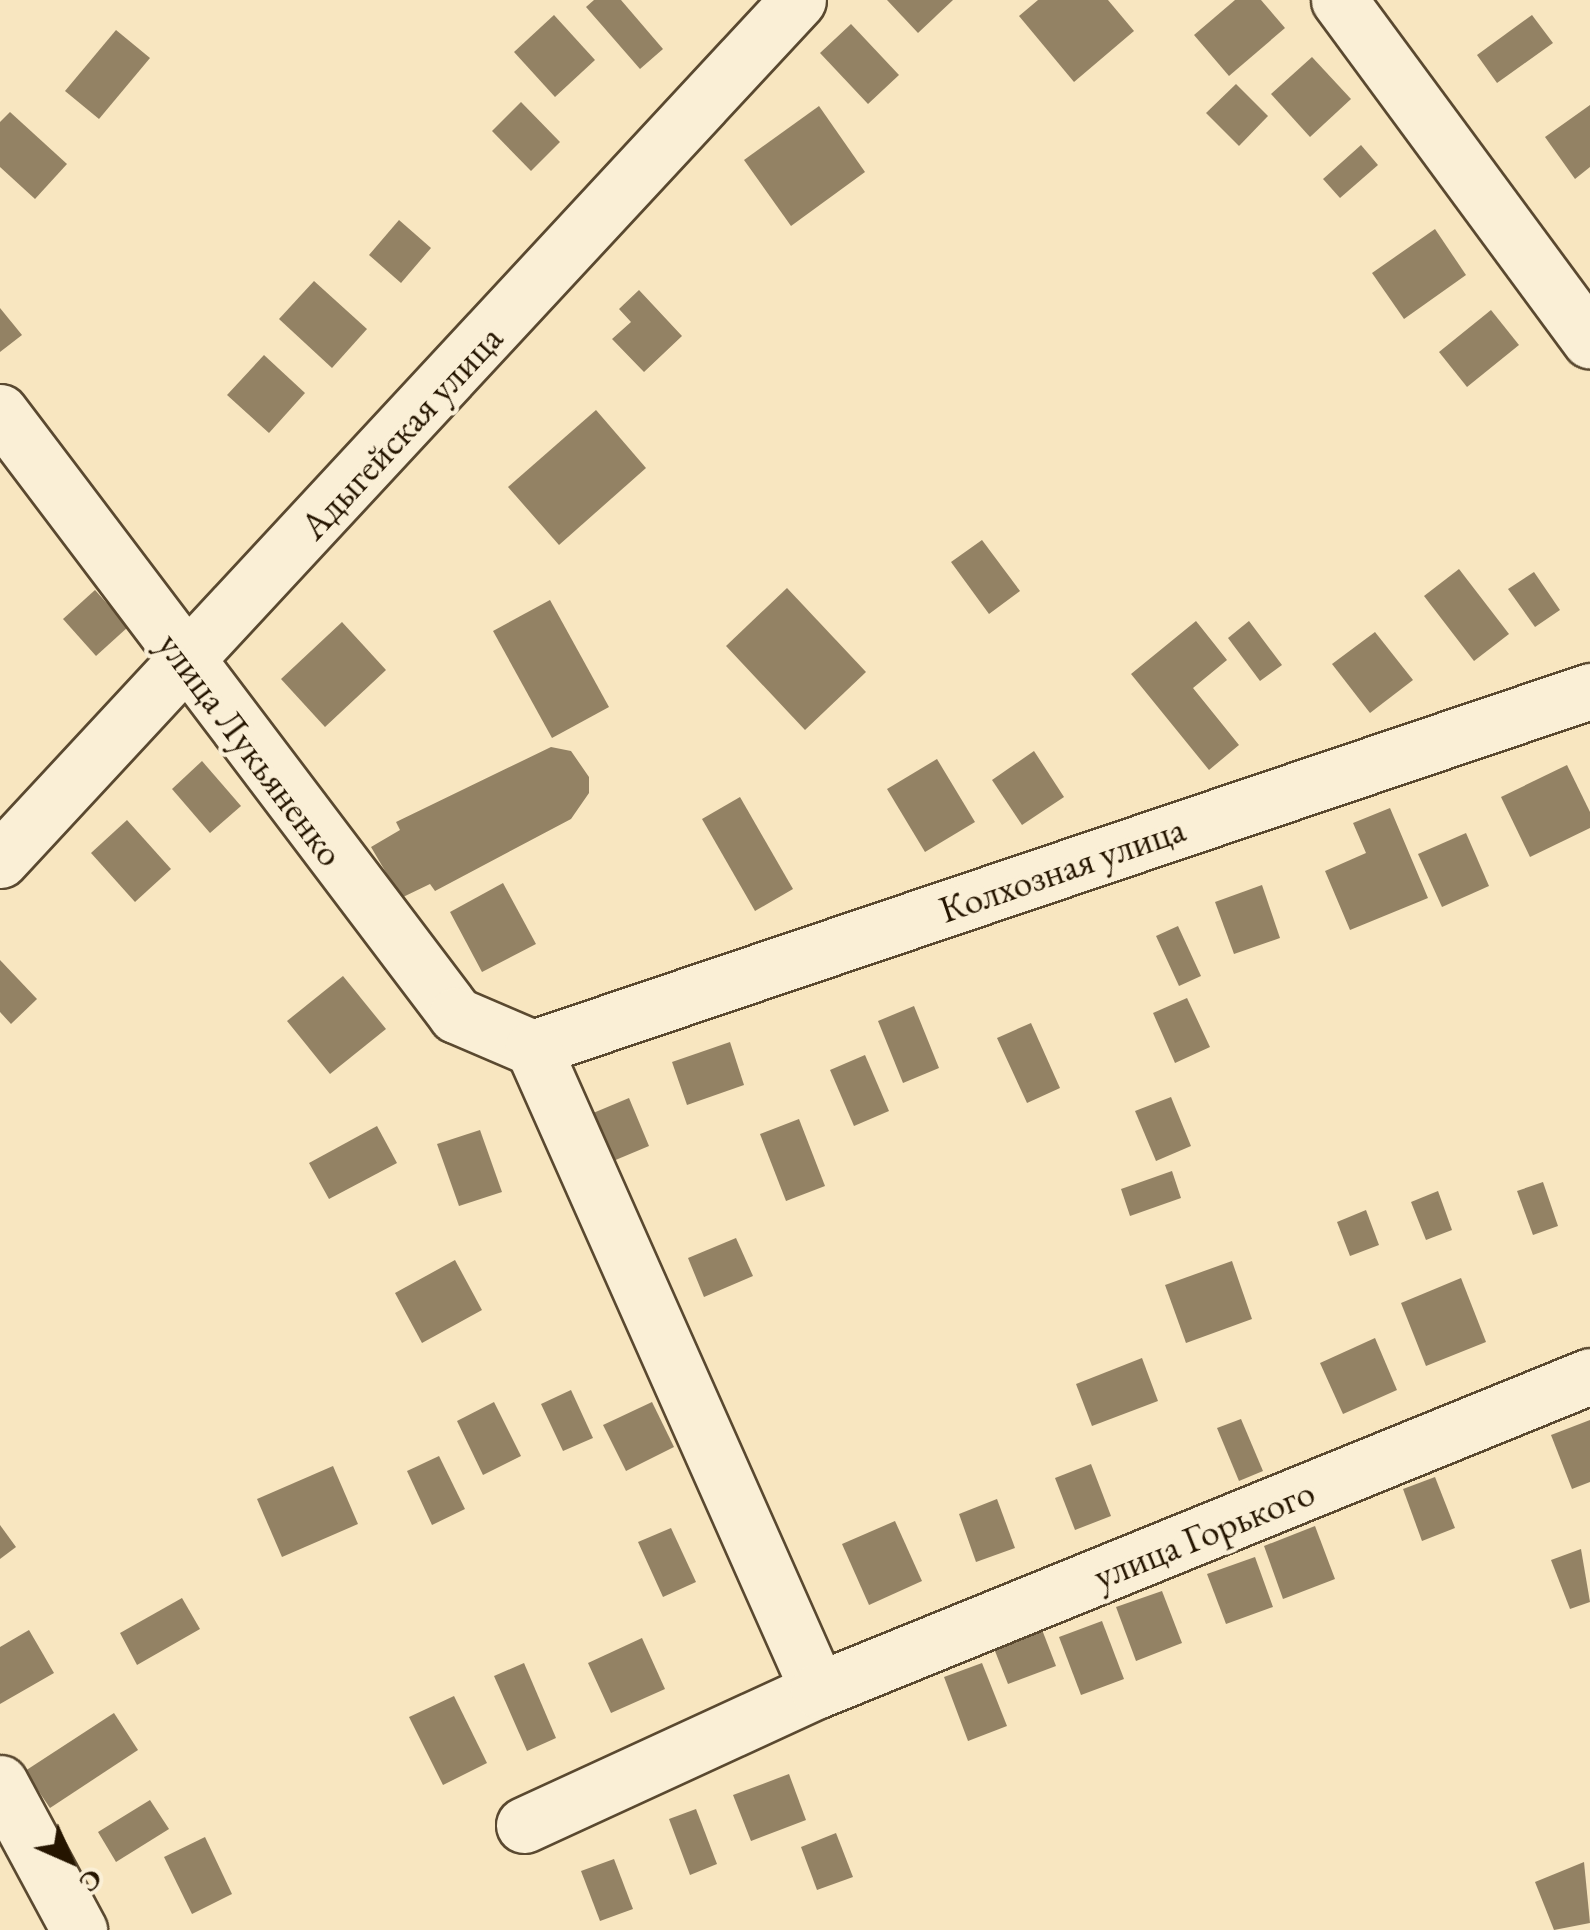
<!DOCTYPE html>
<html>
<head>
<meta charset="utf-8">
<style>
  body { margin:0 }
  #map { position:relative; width:1590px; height:1930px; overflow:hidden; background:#f8e6c0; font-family:"EB Garamond",serif }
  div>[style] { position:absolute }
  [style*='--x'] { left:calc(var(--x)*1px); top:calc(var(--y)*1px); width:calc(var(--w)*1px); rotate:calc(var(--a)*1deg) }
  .building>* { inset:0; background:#938264 }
  .roads { filter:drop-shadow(2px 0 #5a4930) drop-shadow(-2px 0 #5a4930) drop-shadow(0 2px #5a4930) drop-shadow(0 -2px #5a4930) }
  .minor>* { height:55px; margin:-27.5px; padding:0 27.5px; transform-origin:27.5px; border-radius:27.5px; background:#faefd6 }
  span { translate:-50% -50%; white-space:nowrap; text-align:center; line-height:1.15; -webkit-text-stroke:9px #faefd6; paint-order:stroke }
  .street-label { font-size:38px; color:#251500 }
  .north { position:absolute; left:20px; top:1810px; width:100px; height:100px; -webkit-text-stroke:8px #faefd6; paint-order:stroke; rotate:135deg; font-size:28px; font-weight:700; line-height:40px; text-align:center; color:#251500 }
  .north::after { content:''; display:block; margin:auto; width:35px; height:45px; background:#251500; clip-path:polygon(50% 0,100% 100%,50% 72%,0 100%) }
</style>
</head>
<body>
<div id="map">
  <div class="building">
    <div style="clip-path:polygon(594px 0,621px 0,663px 49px,640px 69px,586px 7px)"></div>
    <div style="clip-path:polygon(887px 0,953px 0,918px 33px)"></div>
    <div style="clip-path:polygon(1038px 0,1108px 0,1134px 31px,1074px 82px,1019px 16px)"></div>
    <div style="clip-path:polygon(1235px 0,1261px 0,1285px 28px,1229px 76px,1194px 35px)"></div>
    <div style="clip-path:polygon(554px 15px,595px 60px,555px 97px,514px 52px)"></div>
    <div style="clip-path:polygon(1532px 15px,1553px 43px,1497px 83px,1477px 55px)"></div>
    <div style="clip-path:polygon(851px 24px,899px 75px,868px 104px,820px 53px)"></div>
    <div style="clip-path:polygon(116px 30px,150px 58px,99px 119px,65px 91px)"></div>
    <div style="clip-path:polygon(1312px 57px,1351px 99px,1310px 137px,1271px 94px)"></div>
    <div style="clip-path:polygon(1236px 84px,1268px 116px,1239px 146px,1206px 113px)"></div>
    <div style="clip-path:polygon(521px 102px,560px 142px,531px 171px,492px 131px)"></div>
    <div style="clip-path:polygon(1590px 105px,1590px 167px,1575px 179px,1545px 137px)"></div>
    <div style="clip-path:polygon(819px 106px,865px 172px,791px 226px,744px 160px)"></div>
    <div style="clip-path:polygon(10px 112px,67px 164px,35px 199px,0 167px,0 122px)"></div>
    <div style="clip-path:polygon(1361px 145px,1378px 165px,1340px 198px,1323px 179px)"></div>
    <div style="clip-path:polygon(399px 220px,431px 248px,401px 283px,369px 255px)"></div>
    <div style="clip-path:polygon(1435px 229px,1466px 275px,1404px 319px,1372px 273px)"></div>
    <div style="clip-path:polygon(314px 281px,367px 329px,332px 368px,279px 319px)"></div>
    <div style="clip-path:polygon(639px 290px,682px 336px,644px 372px,612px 339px,631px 322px,619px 309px)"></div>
    <div style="clip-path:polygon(0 308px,22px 335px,0 352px)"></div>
    <div style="clip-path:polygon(1491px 310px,1519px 345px,1467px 387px,1439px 352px)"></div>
    <div style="clip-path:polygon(264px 355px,305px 393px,269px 433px,227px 395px)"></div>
    <div style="clip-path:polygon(596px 410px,646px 468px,559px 545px,508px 487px)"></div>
    <div style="clip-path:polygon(982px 540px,1020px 591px,989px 614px,951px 562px)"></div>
    <div style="clip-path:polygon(1459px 569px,1509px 634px,1474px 661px,1424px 596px)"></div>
    <div style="clip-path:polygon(1534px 572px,1560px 610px,1535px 627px,1508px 589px)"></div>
    <div style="clip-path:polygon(787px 588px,866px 672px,805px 730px,726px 646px)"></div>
    <div style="clip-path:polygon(95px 590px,128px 627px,96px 656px,63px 619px)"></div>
    <div style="clip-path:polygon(550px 600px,609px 707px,552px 738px,493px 631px)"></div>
    <div style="clip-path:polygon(1196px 621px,1227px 660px,1193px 688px,1239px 745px,1209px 770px,1131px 674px)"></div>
    <div style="clip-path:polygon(1249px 621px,1282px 665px,1260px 681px,1228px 638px)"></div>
    <div style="clip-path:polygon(342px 622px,386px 670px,325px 727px,281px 679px)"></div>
    <div style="clip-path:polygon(1375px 632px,1413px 680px,1370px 713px,1332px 664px)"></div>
    <div style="clip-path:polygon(551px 747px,571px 751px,589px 777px,589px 793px,571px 819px,435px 891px,430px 884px,401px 898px,371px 847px,400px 830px,396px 822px)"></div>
    <div style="clip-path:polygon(1034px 751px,1064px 797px,1022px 825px,992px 780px)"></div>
    <div style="clip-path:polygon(937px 759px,975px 822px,925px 852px,887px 789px)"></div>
    <div style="clip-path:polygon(202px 761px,241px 806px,210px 833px,172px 789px)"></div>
    <div style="clip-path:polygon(1567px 765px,1590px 812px,1590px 828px,1530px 857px,1501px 797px)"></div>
    <div style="clip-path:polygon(740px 797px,793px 889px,755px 911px,702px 819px)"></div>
    <div style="clip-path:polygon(1390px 808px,1428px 898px,1350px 930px,1325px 871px,1366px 853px,1353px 823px)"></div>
    <div style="clip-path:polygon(127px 820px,171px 869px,135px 902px,91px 853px)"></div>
    <div style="clip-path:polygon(1466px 833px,1489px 886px,1442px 907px,1418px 854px)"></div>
    <div style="clip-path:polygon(503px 883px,536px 944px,482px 972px,450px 912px)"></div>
    <div style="clip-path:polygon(1262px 885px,1280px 938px,1234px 954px,1215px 902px)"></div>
    <div style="clip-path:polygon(1178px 926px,1201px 976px,1179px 986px,1156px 936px)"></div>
    <div style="clip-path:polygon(0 960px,37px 999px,11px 1024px,0 1012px)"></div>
    <div style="clip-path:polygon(343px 976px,386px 1029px,330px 1074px,287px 1021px)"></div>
    <div style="clip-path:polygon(1187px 998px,1210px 1047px,1175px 1063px,1153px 1013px)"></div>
    <div style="clip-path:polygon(914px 1006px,939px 1068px,903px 1083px,878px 1021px)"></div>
    <div style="clip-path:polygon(1031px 1023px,1060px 1088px,1027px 1103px,997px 1038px)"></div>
    <div style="clip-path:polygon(730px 1042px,744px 1085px,687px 1105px,672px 1062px)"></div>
    <div style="clip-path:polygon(865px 1055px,889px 1111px,854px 1126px,830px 1070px)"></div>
    <div style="clip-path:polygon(1171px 1097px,1191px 1146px,1156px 1161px,1135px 1111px)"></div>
    <div style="clip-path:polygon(629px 1098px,649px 1146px,606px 1164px,586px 1116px)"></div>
    <div style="clip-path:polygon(799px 1119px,825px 1186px,786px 1201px,760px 1134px)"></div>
    <div style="clip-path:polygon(377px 1126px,397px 1163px,329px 1199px,309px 1163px)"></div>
    <div style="clip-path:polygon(480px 1130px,502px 1192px,459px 1206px,437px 1144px)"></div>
    <div style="clip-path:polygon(1172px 1171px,1181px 1198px,1130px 1216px,1121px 1189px)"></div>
    <div style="clip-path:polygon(1543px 1182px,1558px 1226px,1533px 1235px,1517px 1191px)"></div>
    <div style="clip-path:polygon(1438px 1191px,1452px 1230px,1426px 1240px,1411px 1202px)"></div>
    <div style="clip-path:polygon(1366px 1210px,1379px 1245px,1350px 1256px,1337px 1222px)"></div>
    <div style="clip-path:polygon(736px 1238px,753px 1276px,704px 1297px,688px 1258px)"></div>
    <div style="clip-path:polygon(455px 1260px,482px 1310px,422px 1343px,395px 1293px)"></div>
    <div style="clip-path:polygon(1232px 1261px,1252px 1319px,1186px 1343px,1165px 1285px)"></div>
    <div style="clip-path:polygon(1461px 1278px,1486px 1342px,1426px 1366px,1401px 1303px)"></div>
    <div style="clip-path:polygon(1375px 1338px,1397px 1390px,1343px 1414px,1320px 1363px)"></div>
    <div style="clip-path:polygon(1142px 1358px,1158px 1401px,1092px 1426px,1076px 1384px)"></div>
    <div style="clip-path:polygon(571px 1390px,593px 1438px,563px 1451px,541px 1404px)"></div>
    <div style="clip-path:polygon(494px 1402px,521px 1456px,483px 1475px,457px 1421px)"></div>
    <div style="clip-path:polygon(652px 1402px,674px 1447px,626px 1471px,603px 1425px)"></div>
    <div style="clip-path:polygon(1241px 1419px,1263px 1471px,1239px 1481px,1217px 1428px)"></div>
    <div style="clip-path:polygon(1590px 1420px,1590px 1482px,1572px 1489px,1551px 1435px)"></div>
    <div style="clip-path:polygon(439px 1456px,465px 1509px,432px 1525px,407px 1471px)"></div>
    <div style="clip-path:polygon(1091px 1464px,1111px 1516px,1075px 1530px,1055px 1478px)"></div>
    <div style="clip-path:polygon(333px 1466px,358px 1524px,282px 1557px,257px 1499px)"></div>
    <div style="clip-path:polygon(1435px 1477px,1455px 1528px,1422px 1541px,1403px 1489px)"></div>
    <div style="clip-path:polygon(997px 1499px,1015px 1548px,976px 1562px,959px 1514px)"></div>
    <div style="clip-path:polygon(895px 1521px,922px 1581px,869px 1605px,842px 1544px)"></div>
    <div style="clip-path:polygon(0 1525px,16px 1547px,0 1559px)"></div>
    <div style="clip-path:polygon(1315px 1526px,1335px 1579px,1283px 1599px,1264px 1546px)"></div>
    <div style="clip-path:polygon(671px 1528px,696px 1582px,663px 1597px,638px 1542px)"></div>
    <div style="clip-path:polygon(1581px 1549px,1590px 1602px,1570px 1609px,1551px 1560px)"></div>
    <div style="clip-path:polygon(1255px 1557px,1273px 1607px,1226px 1624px,1207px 1574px)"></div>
    <div style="clip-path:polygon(1162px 1591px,1182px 1643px,1136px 1661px,1116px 1607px)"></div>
    <div style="clip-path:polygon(182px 1598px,200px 1629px,137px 1665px,120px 1633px)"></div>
    <div style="clip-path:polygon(1102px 1621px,1124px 1679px,1081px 1695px,1059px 1637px)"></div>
    <div style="clip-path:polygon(1041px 1627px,1056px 1666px,1008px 1684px,993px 1646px)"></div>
    <div style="clip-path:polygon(29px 1630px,54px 1673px,0 1704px,0 1647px)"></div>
    <div style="clip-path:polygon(642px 1638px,665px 1689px,611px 1713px,588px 1663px)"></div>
    <div style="clip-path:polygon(524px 1663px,556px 1738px,527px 1751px,494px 1676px)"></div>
    <div style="clip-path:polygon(982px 1663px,1007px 1726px,968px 1741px,944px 1677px)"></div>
    <div style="clip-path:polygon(454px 1696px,487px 1763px,443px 1785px,409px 1717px)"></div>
    <div style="clip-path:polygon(114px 1713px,138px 1750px,50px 1808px,25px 1771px)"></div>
    <div style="clip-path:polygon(789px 1774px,806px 1820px,751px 1841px,733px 1795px)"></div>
    <div style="clip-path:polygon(150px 1800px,169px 1829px,116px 1862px,98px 1832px)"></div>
    <div style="clip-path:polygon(696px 1809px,717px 1864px,690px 1875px,669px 1819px)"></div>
    <div style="clip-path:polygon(836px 1833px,853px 1877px,817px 1890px,801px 1847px)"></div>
    <div style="clip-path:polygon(205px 1837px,232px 1894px,192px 1914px,164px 1857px)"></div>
    <div style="clip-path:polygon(614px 1859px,633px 1909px,600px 1921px,581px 1871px)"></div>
    <div style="clip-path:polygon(1584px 1862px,1590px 1923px,1554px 1930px,1535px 1882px)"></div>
  </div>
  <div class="roads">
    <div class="minor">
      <div style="--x:1339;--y:0;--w:423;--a:53.6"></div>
      <div style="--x:0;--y:412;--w:756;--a:52.9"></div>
      <div style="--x:456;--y:1015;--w:84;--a:23.2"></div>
      <div style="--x:0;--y:860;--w:1173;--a:-47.14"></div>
      <div style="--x:533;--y:1048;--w:1116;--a:-18.66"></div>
      <div style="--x:533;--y:1048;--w:702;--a:66.06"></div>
      <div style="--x:0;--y:1783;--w:167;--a:61.7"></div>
      <div style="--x:524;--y:1825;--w:324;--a:-24.7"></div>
      <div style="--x:818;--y:1690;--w:833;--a:-22.13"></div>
    </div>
  </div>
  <div class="street-label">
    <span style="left:401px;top:432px;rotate:-47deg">Адыгейская улица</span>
    <span style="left:251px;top:749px;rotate:53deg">улица Лукьяненко</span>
    <span style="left:1062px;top:869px;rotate:-19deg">Колхозная улица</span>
    <span style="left:1204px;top:1534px;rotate:-22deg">улица Горького</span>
  </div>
  <div class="north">С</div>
</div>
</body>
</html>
